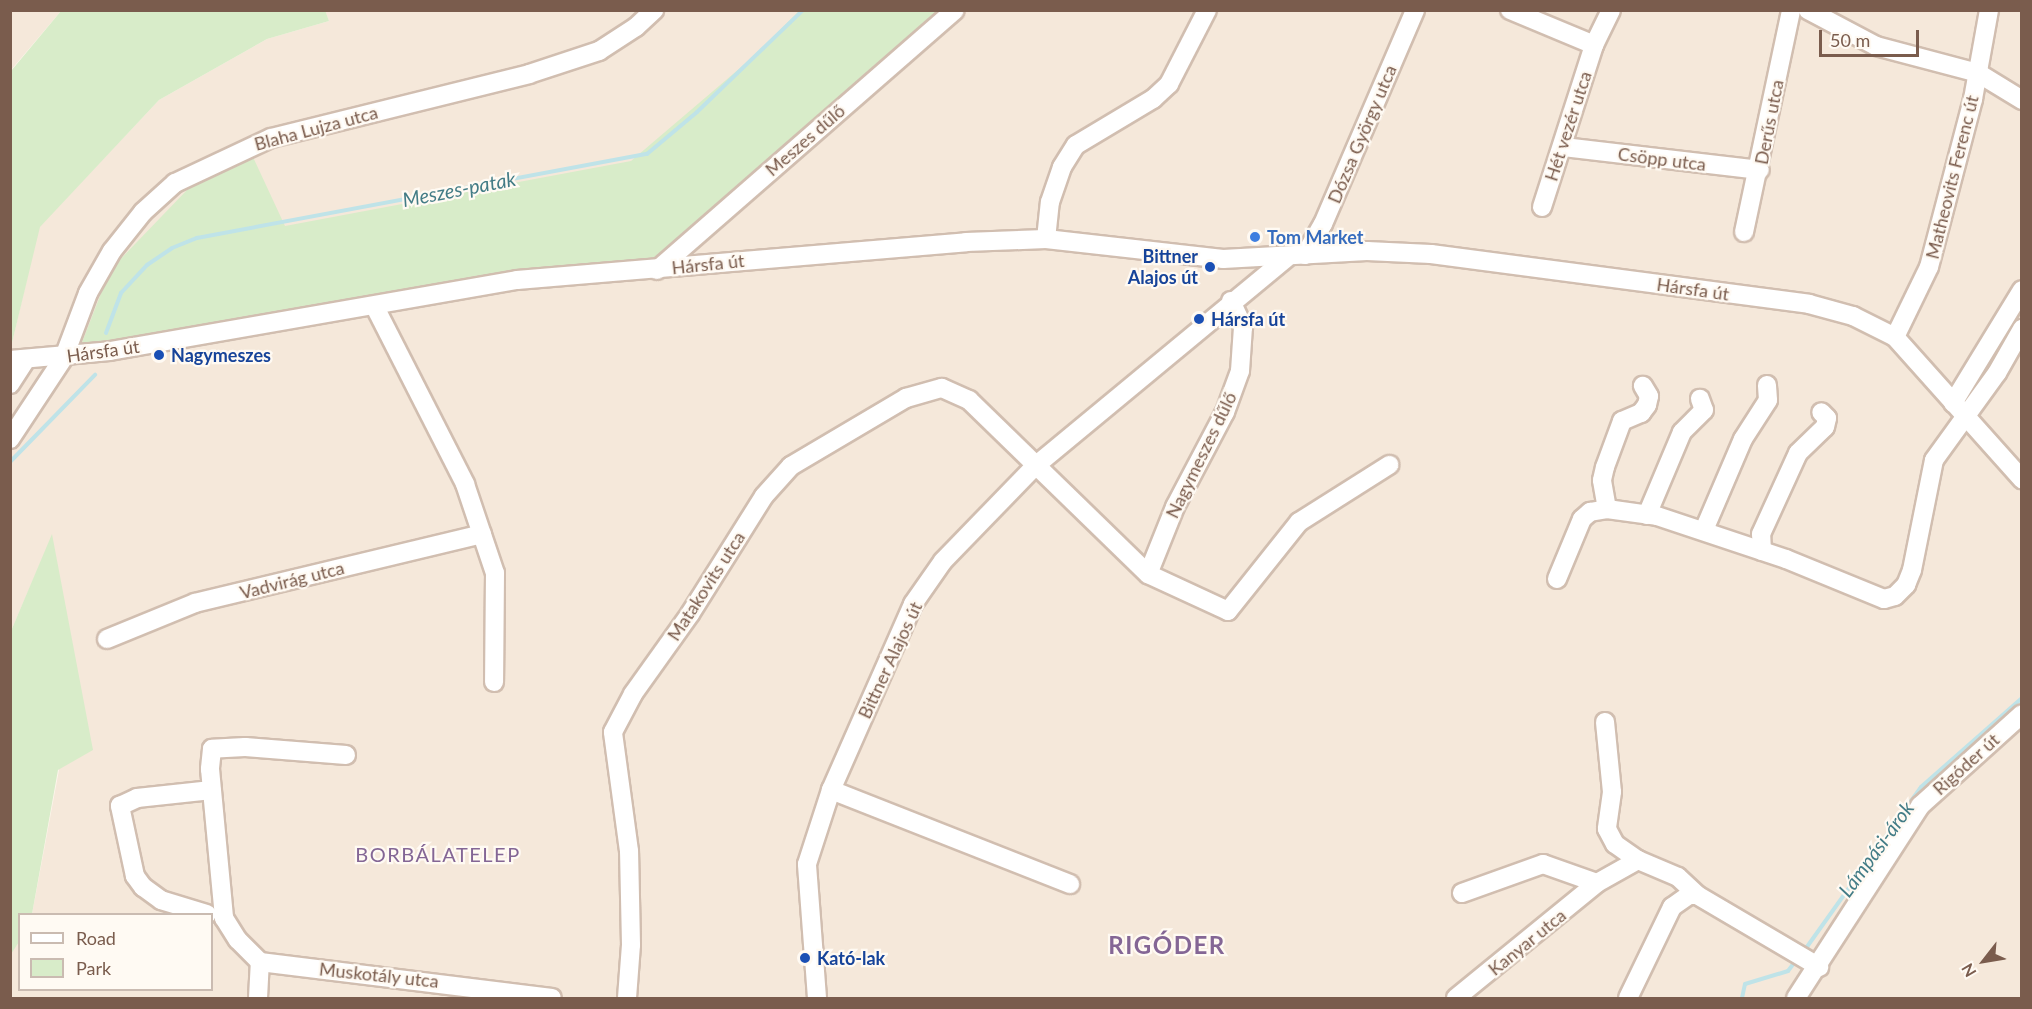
<!DOCTYPE html>
<html>
<head>
<meta charset="utf-8">
<style>
  body { margin:0 }
  #map { position:relative; width:2032px; height:1009px; overflow:hidden; background:#fdf6ec; font-family:Lato,sans-serif }
  div>[style] { position:absolute }
  [style*='--x'] { left:calc(var(--x)*1px); top:calc(var(--y)*1px); width:calc(var(--w)*1px); rotate:calc(var(--a)*1deg) }
  .residential>* { inset:0; background:#f5e8da }
  .green>* { inset:0; background:#d8ecc9 }
  .stream>* { height:4px; margin:-2px; padding:0 2px; transform-origin:2px; border-radius:2px; background:#bfe3e8 }
  .roads { filter:drop-shadow(2px 0 #d1beb0) drop-shadow(-2px 0 #d1beb0) drop-shadow(0 2px #d1beb0) drop-shadow(0 -2px #d1beb0) }
  .minor>* { height:18px; margin:-9px; padding:0 9px; transform-origin:9px; border-radius:9px; background:#fff }
  .dots>* { width:16px; height:16px; translate:-50% -50%; box-sizing:border-box; border:3px solid #fffaf3; border-radius:50% }
  span { translate:-50% -50%; white-space:nowrap; text-align:center; line-height:1.15; -webkit-text-stroke:4.5px #fffaf3; paint-order:stroke }
  .street-label { font-size:18px; color:#7a5c4d }
  .shop-label { font-size:18px; color:#366cbe; font-weight:700 }
  .left { translate:0 -50%; text-align:left }
  .transit-label { font-size:18px; color:#164399; font-weight:700 }
  .right { translate:-100% -50%; text-align:right }
  .water-label { font-size:20px; color:#437c86; font-style:italic }
  .neighbourhood-label { font-size:20px; color:#846695; letter-spacing:1.5px }
  .district-label { font-size:24px; color:#846695; font-weight:700; letter-spacing:1.5px }
  .frame { position:absolute; inset:0; border:12px solid #7a5c4d; pointer-events:none }
  .legend { position:absolute; left:18px; top:913px; width:195px; height:78px; box-sizing:border-box; background:#fffaf3; border:2px solid #cabbb1; margin:0; padding:8px 10px; list-style:none; font-size:18px; color:#7a5c4d }
  .legend li { display:flex; align-items:center; gap:12px; height:30px }
  .legend b { width:30px; border:2px solid #cabbb1 }
  .north { position:absolute; left:1954px; top:931px; width:60px; height:60px; -webkit-text-stroke:4px #fffaf3; paint-order:stroke; rotate:239deg; font-size:16px; font-weight:700; line-height:24px; text-align:center; color:#7a5c4d }
  .north::after { content:''; display:block; margin:auto; width:21px; height:27px; background:#7a5c4d; clip-path:polygon(50% 0,100% 100%,50% 72%,0 100%) }
  .scale { position:absolute; left:1819px; top:30px; width:100px; height:27px; box-sizing:border-box; border:3px solid #7a5c4d; border-top:0; padding-left:8px; font-size:18px; line-height:21px; white-space:nowrap; color:#7a5c4d; -webkit-text-stroke:4px #fffaf3; paint-order:stroke }
</style>
</head>
<body>
<div id="map">
  <div class="residential">
    <div style="clip-path:polygon(11px 11px,61px 11px,11px 70px)"></div>
    <div style="clip-path:polygon(325px 11px,2021px 11px,2021px 998px,11px 998px,10px 954px,19px 942px,20px 990px,212px 990px,212px 914px,32px 914px,59px 770px,52px 536px,11px 631px,11px 347px,39px 227px,159px 100px,267px 39px,329px 21px)"></div>
  </div>
  <div class="green">
    <div style="clip-path:polygon(61px 11px,325px 10px,329px 21px,267px 39px,159px 100px,40px 227px,11px 347px,11px 71px)"></div>
    <div style="clip-path:polygon(799px 11px,959px 11px,652px 265px,81px 345px,110px 270px,187px 190px,252px 155px,285px 226px,631px 161px,753px 57px)"></div>
    <div style="clip-path:polygon(52px 534px,93px 750px,58px 770px,32px 914px,20px 914px,19px 942px,11px 954px,11px 631px)"></div>
  </div>
  <div class="stream">
    <div style="--x:106;--y:333;--w:43;--a:-69.4"></div>
    <div style="--x:121;--y:293;--w:38;--a:-47"></div>
    <div style="--x:147;--y:265;--w:30;--a:-34"></div>
    <div style="--x:172;--y:248;--w:27;--a:-22"></div>
    <div style="--x:197;--y:238;--w:458;--a:-10.6"></div>
    <div style="--x:647;--y:154;--w:65;--a:-40"></div>
    <div style="--x:697;--y:112;--w:147;--a:-43.9"></div>
    <div style="--x:10;--y:462;--w:122;--a:-45.7"></div>
    <div style="--x:1804;--y:951;--w:201;--a:-54.5"></div>
    <div style="--x:1921;--y:787;--w:135;--a:-41.4"></div>
    <div style="--x:1742;--y:998;--w:14;--a:-78"></div>
    <div style="--x:1745;--y:984;--w:45;--a:-16.8"></div>
    <div style="--x:1788;--y:971;--w:15;--a:-53"></div>
  </div>
  <div class="roads">
    <div class="minor">
      <div style="--x:1510;--y:10;--w:91;--a:22.6"></div>
      <div style="--x:1808;--y:10;--w:77;--a:27.9"></div>
      <div style="--x:1876;--y:46;--w:106;--a:14.8"></div>
      <div style="--x:1978;--y:73;--w:52;--a:31.5"></div>
      <div style="--x:1564;--y:147;--w:197;--a:6.7"></div>
      <div style="--x:1542;--y:207;--w:170;--a:-72.2"></div>
      <div style="--x:1594;--y:45;--w:39;--a:-64"></div>
      <div style="--x:1744;--y:232;--w:227;--a:-78"></div>
      <div style="--x:1046;--y:239;--w:37;--a:-84"></div>
      <div style="--x:1050;--y:202;--w:37;--a:-71"></div>
      <div style="--x:1062;--y:167;--w:26;--a:-58"></div>
      <div style="--x:1076;--y:145;--w:90;--a:-30.9"></div>
      <div style="--x:1153;--y:99;--w:22;--a:-43"></div>
      <div style="--x:1169;--y:84;--w:83;--a:-62.8"></div>
      <div style="--x:1305;--y:255;--w:36;--a:-60"></div>
      <div style="--x:1323;--y:224;--w:233;--a:-66.7"></div>
      <div style="--x:657;--y:270;--w:395;--a:-41.1"></div>
      <div style="--x:1231;--y:301;--w:29;--a:65"></div>
      <div style="--x:1243;--y:327;--w:44;--a:93.9"></div>
      <div style="--x:1240;--y:371;--w:44;--a:110.1"></div>
      <div style="--x:1225;--y:412;--w:107;--a:117.8"></div>
      <div style="--x:1175;--y:507;--w:72;--a:111.9"></div>
      <div style="--x:1148;--y:574;--w:88;--a:24.8"></div>
      <div style="--x:1228;--y:611;--w:114;--a:-51.4"></div>
      <div style="--x:1299;--y:522;--w:107;--a:-32.3"></div>
      <div style="--x:375;--y:307;--w:199;--a:63"></div>
      <div style="--x:465;--y:484;--w:94;--a:71.4"></div>
      <div style="--x:495;--y:573;--w:109;--a:90.5"></div>
      <div style="--x:1895;--y:337;--w:78;--a:-64.1"></div>
      <div style="--x:1929;--y:267;--w:174;--a:-75.3"></div>
      <div style="--x:1973;--y:99;--w:90;--a:-79.8"></div>
      <div style="--x:10;--y:360;--w:100;--a:-5.1"></div>
      <div style="--x:110;--y:351;--w:413;--a:-9.9"></div>
      <div style="--x:517;--y:280;--w:451;--a:-4.8"></div>
      <div style="--x:966;--y:242;--w:80;--a:-2.1"></div>
      <div style="--x:1046;--y:239;--w:178;--a:6.4"></div>
      <div style="--x:1223;--y:259;--w:144;--a:-3.2"></div>
      <div style="--x:1367;--y:251;--w:64;--a:2.7"></div>
      <div style="--x:1431;--y:254;--w:381;--a:7.5"></div>
      <div style="--x:1809;--y:304;--w:46;--a:15.3"></div>
      <div style="--x:1853;--y:316;--w:47;--a:26.6"></div>
      <div style="--x:1895;--y:337;--w:191;--a:48.2"></div>
      <div style="--x:10;--y:384;--w:27;--a:-57"></div>
      <div style="--x:1953;--y:403;--w:132;--a:-58.6"></div>
      <div style="--x:10;--y:439;--w:98;--a:-56.6"></div>
      <div style="--x:64;--y:357;--w:68;--a:-69.4"></div>
      <div style="--x:88;--y:293;--w:48;--a:-60.3"></div>
      <div style="--x:112;--y:251;--w:50;--a:-51.5"></div>
      <div style="--x:143;--y:212;--w:43;--a:-42.2"></div>
      <div style="--x:175;--y:183;--w:106;--a:-25.1"></div>
      <div style="--x:271;--y:138;--w:266;--a:-13.9"></div>
      <div style="--x:529;--y:74;--w:74;--a:-18.2"></div>
      <div style="--x:599;--y:51;--w:44;--a:-33"></div>
      <div style="--x:636;--y:27;--w:25;--a:-43"></div>
      <div style="--x:1607;--y:509;--w:29;--a:-100"></div>
      <div style="--x:1602;--y:480;--w:13;--a:-77"></div>
      <div style="--x:1605;--y:467;--w:49;--a:-69.7"></div>
      <div style="--x:1622;--y:421;--w:21;--a:-23"></div>
      <div style="--x:1641;--y:413;--w:10;--a:-53"></div>
      <div style="--x:1647;--y:405;--w:9;--a:-77"></div>
      <div style="--x:1649;--y:396;--w:12;--a:-121"></div>
      <div style="--x:1647;--y:515;--w:90;--a:-67.1"></div>
      <div style="--x:1682;--y:432;--w:31;--a:-45"></div>
      <div style="--x:1704;--y:410;--w:12;--a:-110"></div>
      <div style="--x:1704;--y:530;--w:99;--a:-66.8"></div>
      <div style="--x:1743;--y:439;--w:46;--a:-57.3"></div>
      <div style="--x:1768;--y:400;--w:15;--a:-94"></div>
      <div style="--x:1762;--y:551;--w:17;--a:-93"></div>
      <div style="--x:1761;--y:534;--w:89;--a:-65.4"></div>
      <div style="--x:1798;--y:453;--w:37;--a:-44"></div>
      <div style="--x:1825;--y:427;--w:9;--a:-77"></div>
      <div style="--x:1827;--y:418;--w:8;--a:-135"></div>
      <div style="--x:1557;--y:579;--w:65;--a:-67.4"></div>
      <div style="--x:1582;--y:519;--w:11;--a:-41"></div>
      <div style="--x:1590;--y:512;--w:17;--a:-10"></div>
      <div style="--x:1607;--y:509;--w:50;--a:8"></div>
      <div style="--x:1657;--y:516;--w:136;--a:18.4"></div>
      <div style="--x:1786;--y:559;--w:106;--a:22.2"></div>
      <div style="--x:1884;--y:599;--w:11;--a:-15"></div>
      <div style="--x:1895;--y:596;--w:16;--a:-45"></div>
      <div style="--x:1906;--y:585;--w:16;--a:-68"></div>
      <div style="--x:1912;--y:570;--w:112;--a:-78.7"></div>
      <div style="--x:1934;--y:460;--w:107;--a:-54.1"></div>
      <div style="--x:1997;--y:373;--w:51;--a:-60.4"></div>
      <div style="--x:107;--y:639;--w:95;--a:-22.2"></div>
      <div style="--x:195;--y:603;--w:295;--a:-13.5"></div>
      <div style="--x:1605;--y:722;--w:70;--a:84.3"></div>
      <div style="--x:1612;--y:792;--w:37;--a:98"></div>
      <div style="--x:1607;--y:829;--w:17;--a:62"></div>
      <div style="--x:1615;--y:844;--w:28;--a:35"></div>
      <div style="--x:1638;--y:860;--w:43;--a:23"></div>
      <div style="--x:1678;--y:877;--w:26;--a:43"></div>
      <div style="--x:346;--y:755;--w:101;--a:-175.5"></div>
      <div style="--x:245;--y:747;--w:33;--a:177"></div>
      <div style="--x:212;--y:749;--w:20;--a:96"></div>
      <div style="--x:210;--y:769;--w:150;--a:84.6"></div>
      <div style="--x:224;--y:918;--w:26;--a:58"></div>
      <div style="--x:238;--y:940;--w:31;--a:45"></div>
      <div style="--x:260;--y:962;--w:294;--a:7"></div>
      <div style="--x:831;--y:790;--w:257;--a:21.5"></div>
      <div style="--x:1462;--y:893;--w:86;--a:-19.7"></div>
      <div style="--x:1543;--y:864;--w:57;--a:19.4"></div>
      <div style="--x:1597;--y:883;--w:47;--a:-29.3"></div>
      <div style="--x:207;--y:914;--w:48;--a:-163.1"></div>
      <div style="--x:161;--y:900;--w:22;--a:-144"></div>
      <div style="--x:143;--y:887;--w:14;--a:-126"></div>
      <div style="--x:135;--y:876;--w:72;--a:-102.1"></div>
      <div style="--x:120;--y:806;--w:19;--a:-25"></div>
      <div style="--x:137;--y:798;--w:75;--a:-6.1"></div>
      <div style="--x:258;--y:998;--w:36;--a:-87"></div>
      <div style="--x:627;--y:998;--w:53;--a:-85.7"></div>
      <div style="--x:631;--y:945;--w:94;--a:-91.2"></div>
      <div style="--x:629;--y:851;--w:120;--a:-97.7"></div>
      <div style="--x:613;--y:732;--w:43;--a:-62.2"></div>
      <div style="--x:633;--y:694;--w:98;--a:-54.5"></div>
      <div style="--x:690;--y:614;--w:139;--a:-57.9"></div>
      <div style="--x:764;--y:496;--w:40;--a:-48"></div>
      <div style="--x:791;--y:466;--w:134;--a:-30.6"></div>
      <div style="--x:906;--y:398;--w:37;--a:-16"></div>
      <div style="--x:942;--y:388;--w:30;--a:24"></div>
      <div style="--x:969;--y:400;--w:250;--a:44.2"></div>
      <div style="--x:817;--y:998;--w:134;--a:-94.3"></div>
      <div style="--x:807;--y:864;--w:78;--a:-72"></div>
      <div style="--x:831;--y:790;--w:203;--a:-66.2"></div>
      <div style="--x:913;--y:604;--w:52;--a:-55.1"></div>
      <div style="--x:943;--y:561;--w:131;--a:-45.9"></div>
      <div style="--x:1034;--y:467;--w:328;--a:-39.6"></div>
      <div style="--x:1456;--y:998;--w:182;--a:-39.2"></div>
      <div style="--x:1628;--y:998;--w:101;--a:-64.2"></div>
      <div style="--x:1672;--y:907;--w:21;--a:-35"></div>
      <div style="--x:1689;--y:895;--w:8;--a:0"></div>
      <div style="--x:1697;--y:895;--w:142;--a:30.5"></div>
      <div style="--x:1796;--y:998;--w:229;--a:-57.1"></div>
      <div style="--x:1920;--y:806;--w:137;--a:-42"></div>
    </div>
  </div>
  <div class="dots">
    <div style="left:1255px;top:237px;background:#3f7fe0"></div>
    <div style="left:1210px;top:267px;background:#1a4fb4"></div>
    <div style="left:1199px;top:319px;background:#1a4fb4"></div>
    <div style="left:159px;top:355px;background:#1a4fb4"></div>
    <div style="left:805px;top:958px;background:#1a4fb4"></div>
  </div>
  <div class="street-label">
    <span style="left:1769px;top:122px;rotate:-79deg">Derűs utca</span>
    <span style="left:1568px;top:126px;rotate:-72deg">Hét vezér utca</span>
    <span style="left:316px;top:128px;rotate:-15deg">Blaha Lujza utca</span>
    <span style="left:1362px;top:134px;rotate:-67deg">Dózsa György utca</span>
    <span style="left:805px;top:140px;rotate:-41deg">Meszes dűlő</span>
    <span style="left:1662px;top:159px;rotate:7deg">Csöpp utca</span>
    <span style="left:1952px;top:177px;rotate:-76deg">Matheovits Ferenc út</span>
    <span style="left:708px;top:264px;rotate:-6deg">Hársfa út</span>
    <span style="left:1693px;top:289px;rotate:8deg">Hársfa út</span>
    <span style="left:103px;top:351px;rotate:-8deg">Hársfa út</span>
    <span style="left:1201px;top:455px;rotate:-64deg">Nagymeszes dűlő</span>
    <span style="left:292px;top:580px;rotate:-14deg">Vadvirág utca</span>
    <span style="left:706px;top:586px;rotate:-57deg">Matakovits utca</span>
    <span style="left:890px;top:660px;rotate:-65deg">Bittner Alajos út</span>
    <span style="left:1966px;top:764px;rotate:-42deg">Rigóder út</span>
    <span style="left:1527px;top:942px;rotate:-39deg">Kanyar utca</span>
    <span style="left:379px;top:975px;rotate:6deg">Muskotály utca</span>
  </div>
  <div class="shop-label">
    <span class="left" style="left:1267px;top:237px">Tom Market</span>
  </div>
  <div class="transit-label">
    <span class="right" style="left:1198px;top:267px">Bittner<br>Alajos út</span>
    <span class="left" style="left:1211px;top:319px">Hársfa út</span>
    <span class="left" style="left:171px;top:355px">Nagymeszes</span>
    <span class="left" style="left:817px;top:958px">Kató-lak</span>
  </div>
  <div class="water-label">
    <span style="left:459px;top:189px;rotate:-11deg">Meszes-patak</span>
    <span style="left:1876px;top:849px;rotate:-54deg">Lámpási-árok</span>
  </div>
  <div class="neighbourhood-label">
    <span style="left:438px;top:854px">BORBÁLATELEP</span>
  </div>
  <div class="district-label">
    <span style="left:1167px;top:945px">RIGÓDER</span>
  </div>
  <div class="frame"></div>
  <ul class="legend">
  <li><b style="height:8px;background:#fff"></b>Road</li>
  <li><b style="height:16px;background:#d8ecc9"></b>Park</li>
  </ul>
  <div class="north">N</div>
  <div class="scale">50 m</div>
</div>
</body>
</html>
